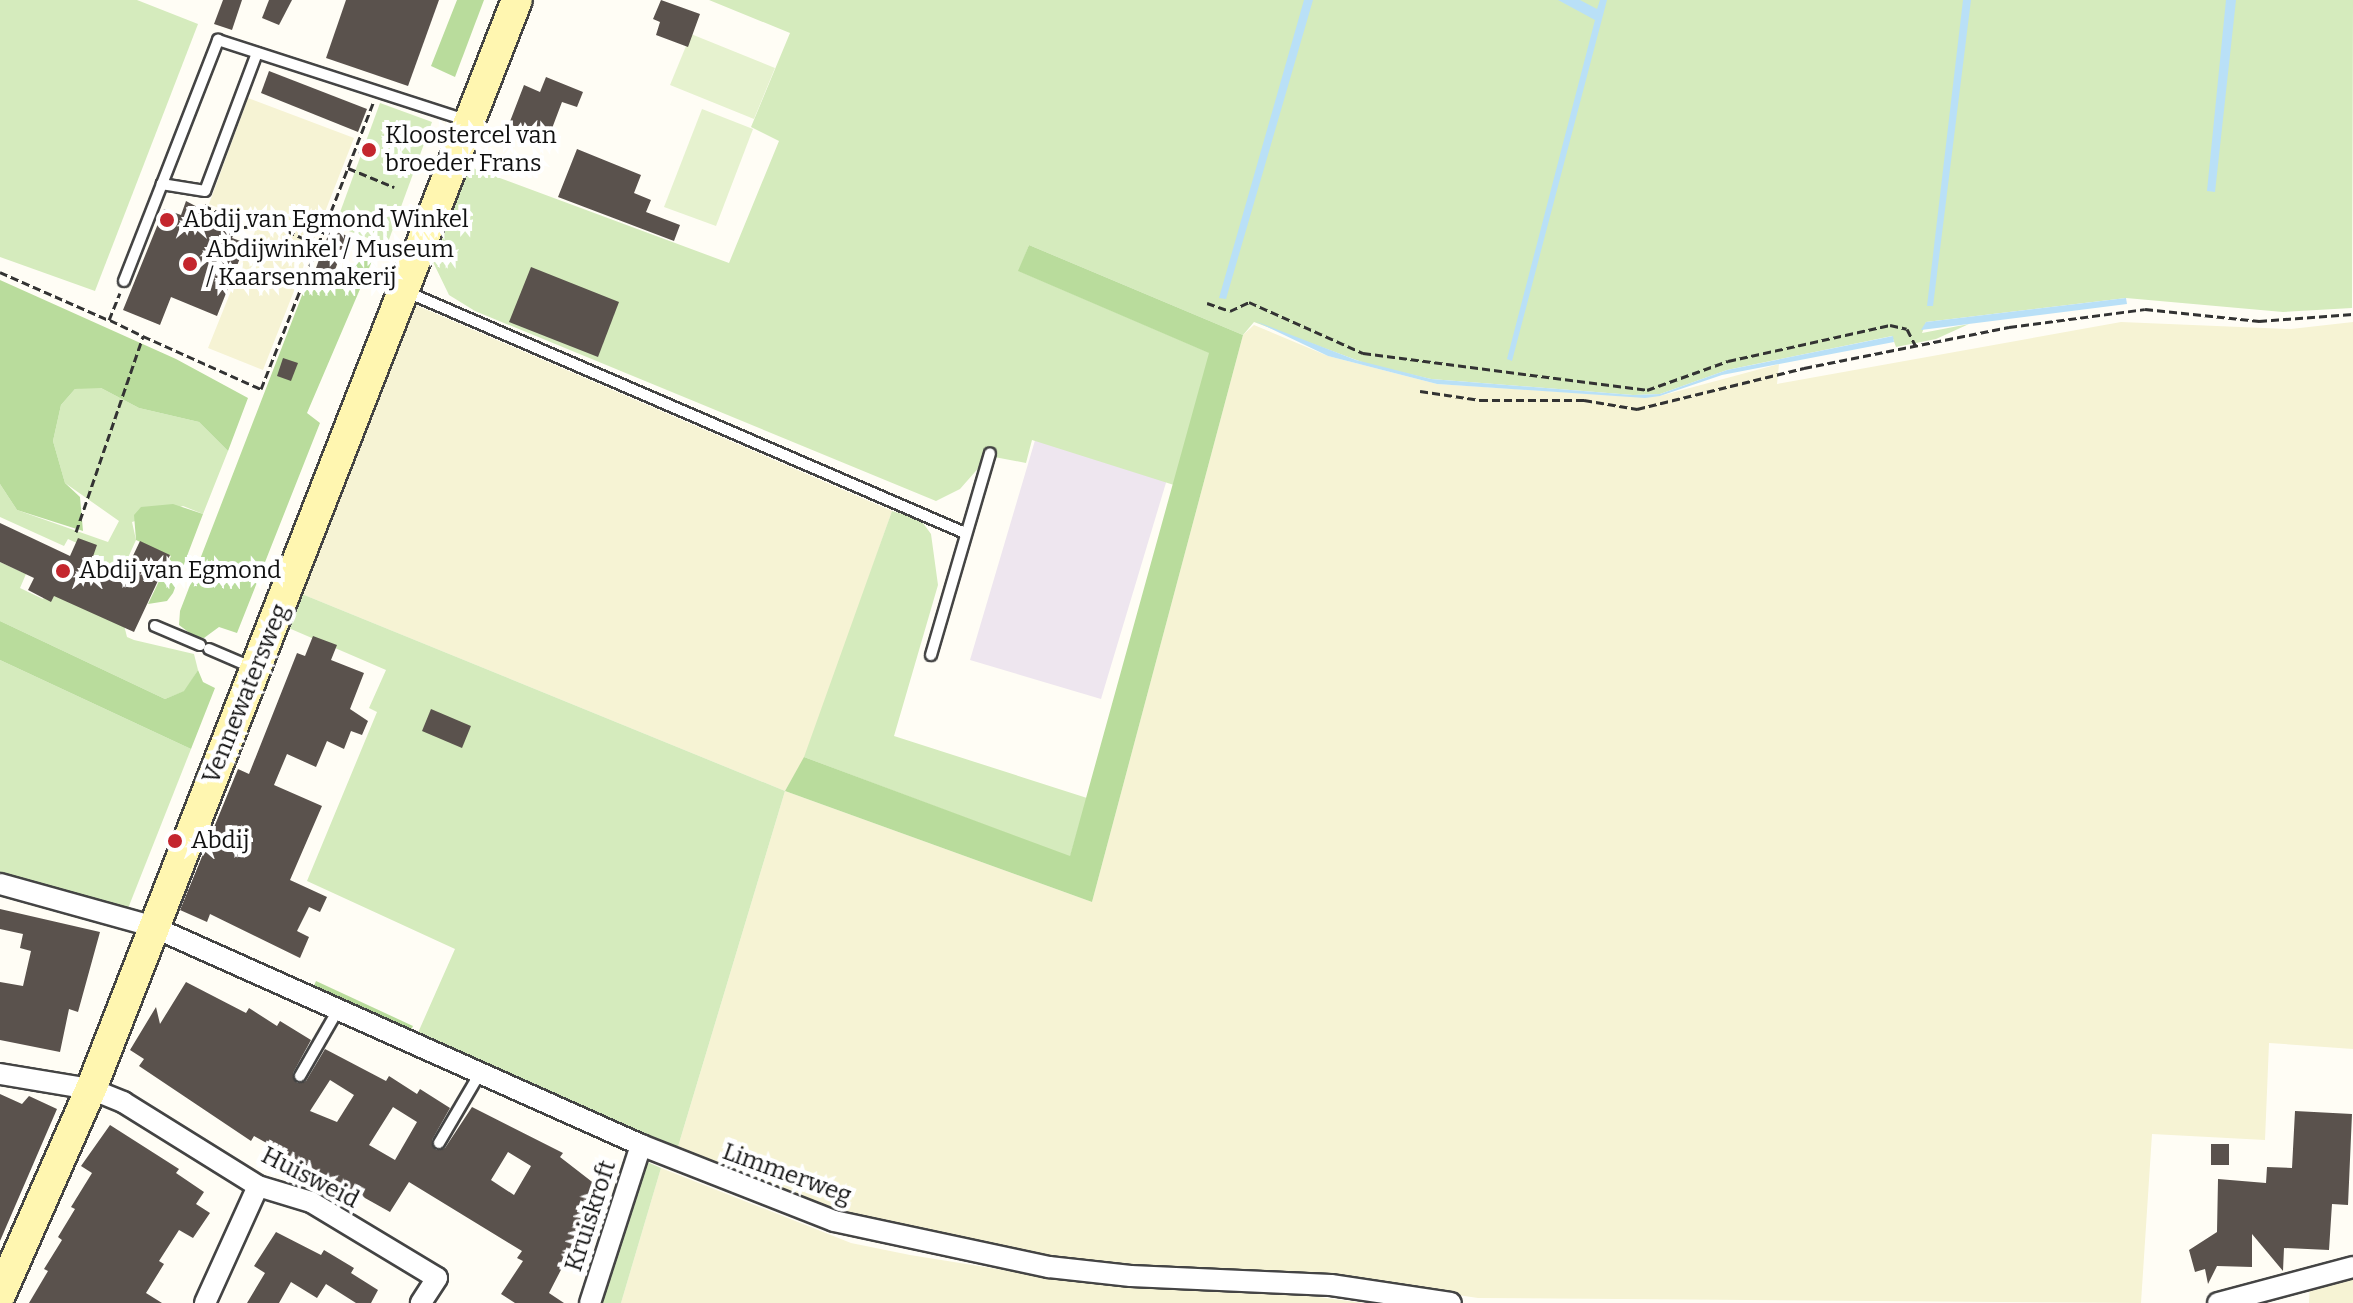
<!DOCTYPE html>
<html>
<head>
<meta charset="utf-8">
<style>
  body { margin:0 }
  #map { position:relative; width:2353px; height:1303px; overflow:hidden; background:#fffdf5; font-family:Bitter,serif }
  div>[style] { position:absolute }
  [style*='--x'] { left:calc(var(--x)*1px); top:calc(var(--y)*1px); width:calc(var(--w)*1px); rotate:calc(var(--a)*1deg) }
  .industrial>* { inset:0; background:#eee6ef }
  .farmland>* { inset:0; background:#f6f3d4 }
  .green>* { inset:0; background:#d5ebbd }
  .forest>* { inset:0; background:#b9dc9c }
  .pitch>* { inset:0; background:#e6f2cf }
  .water>* { inset:0; background:#b9e0f7 }
  .building>* { inset:0; background:#5a524d }
  .path>* { height:3px; margin-top:-1.5px; transform-origin:0; background:repeating-linear-gradient(90deg,#333 0 8px,transparent 0 12px) }
  .roads { filter:drop-shadow(2px 0 #444) drop-shadow(-2px 0 #444) drop-shadow(0 2px #444) drop-shadow(0 -2px #444) }
  .lane>* { height:10px; margin:-5px; padding:0 5px; transform-origin:5px; border-radius:5px; background:#fff }
  .street>* { height:20px; margin:-10px; padding:0 10px; transform-origin:10px; border-radius:10px; background:#fff }
  .secondary>* { height:30px; margin:-15px; padding:0 15px; transform-origin:15px; border-radius:15px; background:#fff6b0 }
  .dots>* { width:22px; height:22px; translate:-50% -50%; box-sizing:border-box; border:4px solid #fff; border-radius:50% }
  span { translate:-50% -50%; white-space:nowrap; text-align:center; line-height:1.15; -webkit-text-stroke:8px #fff; paint-order:stroke }
  .poi-label { font-size:24px; color:#111 }
  .left { translate:0 -50%; text-align:left }
  .street-label { font-size:24px; color:#111 }
</style>
</head>
<body>
<div id="map">
  <div class="industrial">
    <div style="clip-path:polygon(1036px 437px,1168px 476px,1101px 699px,970px 660px)"></div>
  </div>
  <div class="farmland">
    <div style="clip-path:polygon(248px 98px,354px 138px,263px 370px,208px 348px,258px 224px,209px 204px)"></div>
    <div style="clip-path:polygon(416px 305px,892px 511px,808px 752px,785px 791px,1092px 902px,1243px 335px,1254px 325px,1328px 356px,1437px 384px,1624px 396px,1660px 396px,1779px 364px,1777px 384px,2121px 322px,2291px 329px,2353px 322px,2353px 1049px,2269px 1043px,2265px 1140px,2152px 1134px,2141px 1303px,1478px 1298px,1322px 1275px,1112px 1264px,992px 1247px,832px 1212px,677px 1150px,785px 791px,297px 592px)"></div>
    <div style="clip-path:polygon(661px 1168px,851px 1243px,910px 1255px,1079px 1282px,1295px 1294px,1364px 1303px,621px 1303px)"></div>
    <div style="clip-path:polygon(2353px 1276px,2353px 1303px,2309px 1303px,2310px 1284px)"></div>
  </div>
  <div class="green">
    <div style="clip-path:polygon(0 0,137px 0,198px 24px,95px 291px,0 257px)"></div>
    <div style="clip-path:polygon(709px 0,2353px 0,2352px 308px,2283px 312px,2126px 298px,1926px 322px,1922px 333px,1969px 324px,1936px 339px,1896px 347px,1892px 336px,1727px 370px,1660px 394px,1633px 395px,1431px 379px,1370px 365px,1254px 322px,1243px 335px,1029px 245px,1019px 271px,1210px 353px,1174px 485px,1032px 440px,1026px 463px,989px 456px,960px 489px,936px 501px,475px 311px,449px 295px,433px 262px,470px 167px,729px 263px,779px 141px,751px 127px,790px 33px)"></div>
    <div style="clip-path:polygon(380px 103px,432px 122px,387px 245px,335px 226px)"></div>
    <div style="clip-path:polygon(87px 387px,101px 388px,139px 408px,199px 422px,228px 451px,203px 514px,183px 506px,132px 522px,136px 540px,118px 580px,84px 565px,90px 549px,68px 539px,64px 546px,0 517px,0 484px,17px 510px,108px 542px,119px 521px,65px 483px,53px 441px,61px 405px,75px 389px)"></div>
    <div style="clip-path:polygon(892px 511px,920px 519px,931px 534px,938px 585px,894px 736px,1087px 798px,1070px 857px,804px 757px)"></div>
    <div style="clip-path:polygon(0 562px,26px 574px,20px 588px,43px 599px,48px 590px,124px 625px,127px 637px,134px 640px,194px 654px,198px 670px,185px 691px,165px 699px,0 621px)"></div>
    <div style="clip-path:polygon(297px 592px,785px 791px,677px 1150px,417px 1035px,455px 949px,307px 881px,377px 712px,369px 708px,386px 670px,284px 626px)"></div>
    <div style="clip-path:polygon(0 660px,191px 749px,127px 911px,0 878px)"></div>
    <div style="clip-path:polygon(645px 1161px,661px 1168px,621px 1303px,599px 1303px)"></div>
  </div>
  <div class="forest">
    <div style="clip-path:polygon(457px 0,484px 0,455px 77px,431px 66px)"></div>
    <div style="clip-path:polygon(1029px 245px,1243px 335px,1092px 902px,785px 791px,804px 757px,1070px 856px,1209px 353px,1018px 271px)"></div>
    <div style="clip-path:polygon(361px 250px,375px 254px,307px 413px,320px 423px,237px 633px,219px 627px,204px 638px,195px 637px,179px 625px,180px 611px,311px 272px,334px 285px,350px 282px)"></div>
    <div style="clip-path:polygon(0 280px,176px 359px,248px 398px,228px 451px,199px 422px,139px 408px,101px 388px,75px 389px,61px 405px,53px 441px,65px 483px,80px 497px,83px 531px,17px 510px,0 484px)"></div>
    <div style="clip-path:polygon(173px 504px,203px 514px,173px 593px,167px 601px,148px 604px,171px 556px,136px 540px,134px 515px,141px 507px)"></div>
    <div style="clip-path:polygon(0 621px,165px 699px,184px 691px,198px 670px,203px 682px,215px 688px,191px 749px,0 660px)"></div>
    <div style="clip-path:polygon(316px 981px,413px 1026px,409px 1034px,313px 988px)"></div>
  </div>
  <div class="pitch">
    <div style="clip-path:polygon(691px 34px,775px 68px,754px 119px,670px 85px)"></div>
    <div style="clip-path:polygon(702px 109px,753px 129px,716px 226px,664px 207px)"></div>
  </div>
  <div class="water">
    <div style="clip-path:polygon(1304px 0,1313px 0,1226px 299px,1219px 298px)"></div>
    <div style="clip-path:polygon(1558px 0,1580px 0,1597px 9px,1600px 0,1607px 0,1512px 361px,1507px 359px,1595px 20px)"></div>
    <div style="clip-path:polygon(1963px 0,1971px 0,1933px 306px,1927px 306px)"></div>
    <div style="clip-path:polygon(2226px 0,2236px 0,2215px 192px,2207px 191px)"></div>
    <div style="clip-path:polygon(2126px 298px,2127px 304px,1921px 330px,1926px 322px)"></div>
    <div style="clip-path:polygon(1255px 321px,1356px 360px,1431px 379px,1633px 395px,1660px 394px,1727px 370px,1893px 336px,1894px 342px,1722px 375px,1660px 396px,1645px 398px,1437px 384px,1328px 356px)"></div>
  </div>
  <div class="building">
    <div style="clip-path:polygon(223px 0,242px 0,232px 30px,214px 24px)"></div>
    <div style="clip-path:polygon(269px 0,292px 0,279px 25px,262px 18px)"></div>
    <div style="clip-path:polygon(346px 0,439px 0,408px 86px,326px 58px)"></div>
    <div style="clip-path:polygon(661px 0,700px 14px,688px 47px,656px 35px,660px 22px,653px 19px)"></div>
    <div style="clip-path:polygon(269px 71px,367px 109px,358px 132px,261px 93px)"></div>
    <div style="clip-path:polygon(546px 77px,583px 92px,577px 107px,562px 102px,548px 139px,509px 124px,524px 85px,540px 92px)"></div>
    <div style="clip-path:polygon(364px 140px,379px 146px,374px 160px,358px 153px)"></div>
    <div style="clip-path:polygon(577px 149px,641px 175px,634px 193px,651px 200px,646px 212px,680px 225px,674px 241px,558px 197px)"></div>
    <div style="clip-path:polygon(186px 201px,237px 228px,232px 238px,246px 243px,217px 316px,171px 297px,160px 325px,123px 310px,164px 209px,181px 215px)"></div>
    <div style="clip-path:polygon(330px 230px,348px 236px,333px 275px,316px 268px)"></div>
    <div style="clip-path:polygon(531px 267px,619px 302px,598px 357px,509px 322px)"></div>
    <div style="clip-path:polygon(283px 358px,298px 363px,291px 381px,277px 376px)"></div>
    <div style="clip-path:polygon(0 523px,70px 556px,78px 538px,97px 545px,90px 565px,122px 579px,140px 541px,170px 555px,134px 632px,54px 596px,51px 602px,28px 590px,34px 578px,0 562px)"></div>
    <div style="clip-path:polygon(313px 636px,337px 645px,331px 660px,364px 673px,350px 709px,368px 721px,362px 735px,351px 731px,344px 749px,327px 741px,316px 767px,287px 754px,274px 785px,322px 806px,290px 880px,327px 897px,320px 912px,309px 907px,297px 931px,309px 937px,300px 958px,210px 914px,207px 922px,180px 910px,238px 769px,249px 774px,297px 653px,305px 656px)"></div>
    <div style="clip-path:polygon(431px 709px,471px 726px,462px 748px,422px 731px)"></div>
    <div style="clip-path:polygon(0 909px,100px 932px,78px 1012px,69px 1009px,60px 1052px,0 1040px,0 982px,23px 986px,31px 951px,20px 948px,23px 934px,0 929px)"></div>
    <div style="clip-path:polygon(evenodd,186px 982px,246px 1013px,249px 1008px,277px 1026px,280px 1021px,311px 1040px,293px 1073px,297px 1083px,306px 1081px,325px 1049px,386px 1081px,389px 1076px,417px 1094px,420px 1089px,450px 1108px,432px 1140px,436px 1150px,445px 1148px,472px 1107px,563px 1153px,560px 1157px,600px 1188px,575px 1230px,580px 1233px,549px 1293px,564px 1303px,515px 1303px,501px 1294px,523px 1261px,517px 1258px,522px 1251px,409px 1182px,390px 1212px,254px 1136px,251px 1141px,139px 1066px,144px 1059px,130px 1050px,156px 1007px,160px 1024px,186px 982px,330px 1080px,354px 1095px,337px 1122px,310px 1111px,330px 1080px,186px 982px,393px 1107px,417px 1122px,395px 1160px,369px 1145px,393px 1107px,186px 982px,508px 1152px,531px 1166px,514px 1195px,491px 1180px,508px 1152px)"></div>
    <div style="clip-path:polygon(0 1094px,22px 1104px,29px 1096px,57px 1109px,0 1241px)"></div>
    <div style="clip-path:polygon(2295px 1111px,2352px 1114px,2348px 1205px,2332px 1204px,2329px 1250px,2284px 1248px,2283px 1271px,2252px 1234px,2252px 1267px,2217px 1266px,2208px 1284px,2205px 1269px,2195px 1272px,2189px 1250px,2217px 1232px,2218px 1179px,2266px 1183px,2267px 1167px,2292px 1168px)"></div>
    <div style="clip-path:polygon(110px 1125px,179px 1169px,176px 1173px,204px 1192px,196px 1204px,210px 1213px,193px 1238px,179px 1230px,159px 1261px,164px 1264px,146px 1293px,162px 1303px,29px 1303px,48px 1271px,44px 1269px,62px 1240px,58px 1237px,75px 1209px,71px 1207px,92px 1173px,81px 1166px)"></div>
    <div style="clip-path:polygon(2211px 1144px,2229px 1144px,2229px 1165px,2211px 1165px)"></div>
    <div style="clip-path:polygon(276px 1232px,321px 1255px,324px 1250px,354px 1268px,351px 1273px,378px 1290px,371px 1303px,356px 1303px,326px 1284px,317px 1298px,291px 1282px,279px 1303px,247px 1303px,265px 1273px,254px 1266px)"></div>
  </div>
  <div class="path">
    <div style="--x:348;--y:168;--w:50;--a:22.4"></div>
    <div style="--x:204;--y:205;--w:46;--a:28.8"></div>
    <div style="--x:244;--y:227;--w:32;--a:-2"></div>
    <div style="--x:276;--y:226;--w:46;--a:24.3"></div>
    <div style="--x:318;--y:245;--w:152;--a:-68.8"></div>
    <div style="--x:0;--y:272;--w:119;--a:23.8"></div>
    <div style="--x:109;--y:320;--w:29;--a:-68"></div>
    <div style="--x:1207;--y:303;--w:24;--a:19"></div>
    <div style="--x:1230;--y:311;--w:21;--a:-25"></div>
    <div style="--x:1249;--y:302;--w:125;--a:24.1"></div>
    <div style="--x:1363;--y:353;--w:286;--a:7.4"></div>
    <div style="--x:1647;--y:390;--w:86;--a:-19.7"></div>
    <div style="--x:1728;--y:361;--w:166;--a:-12.5"></div>
    <div style="--x:1890;--y:325;--w:17;--a:13"></div>
    <div style="--x:1907;--y:329;--w:18;--a:63"></div>
    <div style="--x:110;--y:320;--w:37;--a:26"></div>
    <div style="--x:1420;--y:391;--w:61;--a:8.5"></div>
    <div style="--x:1480;--y:400;--w:104;--a:0"></div>
    <div style="--x:1584;--y:400;--w:54;--a:9.6"></div>
    <div style="--x:1637;--y:409;--w:172;--a:-13.8"></div>
    <div style="--x:1804;--y:368;--w:209;--a:-11.3"></div>
    <div style="--x:2009;--y:327;--w:137;--a:-7.5"></div>
    <div style="--x:2145;--y:309;--w:115;--a:6"></div>
    <div style="--x:2259;--y:321;--w:94;--a:-4.3"></div>
    <div style="--x:76;--y:532;--w:207;--a:-71.1"></div>
    <div style="--x:143;--y:336;--w:129;--a:24.2"></div>
    <div style="--x:261;--y:389;--w:155;--a:-68.4"></div>
  </div>
  <div class="roads">
    <div class="lane">
      <div style="--x:257;--y:53;--w:147;--a:110.6"></div>
      <div style="--x:205;--y:191;--w:44;--a:-170.8"></div>
      <div style="--x:162;--y:184;--w:155;--a:-68.7"></div>
      <div style="--x:218;--y:40;--w:260;--a:17.9"></div>
      <div style="--x:124;--y:281;--w:104;--a:-68.6"></div>
      <div style="--x:407;--y:292;--w:608;--a:23.36"></div>
      <div style="--x:155;--y:626;--w:49;--a:22.9"></div>
      <div style="--x:209;--y:649;--w:46;--a:23.2"></div>
      <div style="--x:931;--y:655;--w:210;--a:-73.7"></div>
      <div style="--x:300;--y:1076;--w:76;--a:-60.1"></div>
      <div style="--x:439;--y:1143;--w:81;--a:-59.6"></div>
    </div>
    <div class="street">
      <div style="--x:0;--y:884;--w:157;--a:15.5"></div>
      <div style="--x:151;--y:926;--w:537;--a:24.08"></div>
      <div style="--x:641;--y:1145;--w:207;--a:21.5"></div>
      <div style="--x:834;--y:1221;--w:220;--a:12.1"></div>
      <div style="--x:1049;--y:1267;--w:82;--a:6.3"></div>
      <div style="--x:1131;--y:1276;--w:200;--a:2.6"></div>
      <div style="--x:1331;--y:1285;--w:121;--a:8.5"></div>
      <div style="--x:0;--y:1074;--w:92;--a:9.4"></div>
      <div style="--x:91;--y:1089;--w:35;--a:22"></div>
      <div style="--x:123;--y:1102;--w:159;--a:31.9"></div>
      <div style="--x:258;--y:1186;--w:55;--a:16.8"></div>
      <div style="--x:311;--y:1202;--w:147;--a:31.1"></div>
      <div style="--x:437;--y:1278;--w:30;--a:123"></div>
      <div style="--x:205;--y:1303;--w:128;--a:-65.6"></div>
      <div style="--x:590;--y:1303;--w:166;--a:-72.1"></div>
      <div style="--x:2218;--y:1303;--w:140;--a:-14.9"></div>
    </div>
    <div class="secondary">
      <div style="--x:0;--y:1295;--w:225;--a:-66.2"></div>
      <div style="--x:91;--y:1089;--w:1169;--a:-68.64"></div>
    </div>
  </div>
  <div class="dots">
    <div style="left:369px;top:150px;background:#c4262e"></div>
    <div style="left:167px;top:220px;background:#c4262e"></div>
    <div style="left:190px;top:264px;background:#c4262e"></div>
    <div style="left:63px;top:571px;background:#c4262e"></div>
    <div style="left:175px;top:841px;background:#c4262e"></div>
  </div>
  <div class="poi-label">
    <span class="left" style="left:385px;top:150px">Kloostercel van<br>broeder Frans</span>
    <span class="left" style="left:183px;top:220px">Abdij van Egmond Winkel</span>
    <span class="left" style="left:206px;top:264px">Abdijwinkel / Museum<br>/ Kaarsenmakerij</span>
    <span class="left" style="left:79px;top:571px">Abdij van Egmond</span>
    <span class="left" style="left:191px;top:841px">Abdij</span>
  </div>
  <div class="street-label">
    <span style="left:246px;top:694px;rotate:-68deg">Vennewatersweg</span>
    <span style="left:787px;top:1174px;rotate:20deg">Limmerweg</span>
    <span style="left:310px;top:1178px;rotate:27deg">Huisweid</span>
    <span style="left:591px;top:1216px;rotate:-72deg">Kruiskroft</span>
  </div>
</div>
</body>
</html>
